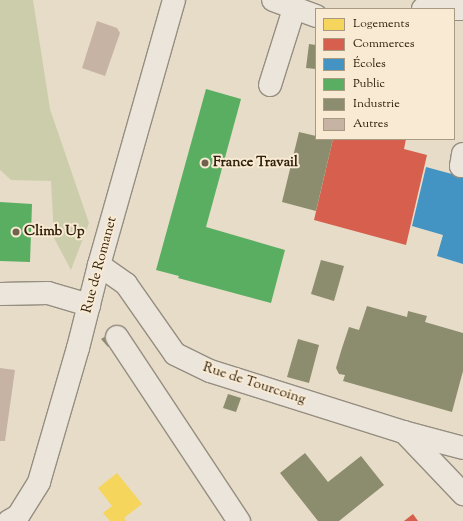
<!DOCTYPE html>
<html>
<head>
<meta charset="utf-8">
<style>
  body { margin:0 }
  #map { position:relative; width:463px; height:521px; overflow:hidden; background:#e7dcc8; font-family:"Sorts Mill Goudy",serif }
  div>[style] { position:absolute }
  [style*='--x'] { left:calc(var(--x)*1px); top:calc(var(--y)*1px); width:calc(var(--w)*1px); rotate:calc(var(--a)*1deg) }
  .green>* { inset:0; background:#ccceab }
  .homes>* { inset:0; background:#f6d55c }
  .shops>* { inset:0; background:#d6604d }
  .schools>* { inset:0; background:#4393c3 }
  .public>* { inset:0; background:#5aae61 }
  .industry>* { inset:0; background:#8c8c6e }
  .building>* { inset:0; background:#c6b3a4 }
  .roads { filter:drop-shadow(1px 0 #968e80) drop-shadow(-1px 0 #968e80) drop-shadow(0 1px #968e80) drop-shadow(0 -1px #968e80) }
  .minor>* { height:22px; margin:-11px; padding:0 11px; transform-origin:11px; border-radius:11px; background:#ebe5dc }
  .dots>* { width:11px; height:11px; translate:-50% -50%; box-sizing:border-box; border:2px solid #f8ead3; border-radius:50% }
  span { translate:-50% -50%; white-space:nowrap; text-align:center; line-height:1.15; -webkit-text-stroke:4px #f8ead3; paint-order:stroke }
  .poi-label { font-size:14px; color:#31200c; font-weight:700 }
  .left { translate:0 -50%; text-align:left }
  .street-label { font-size:14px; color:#31200c }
  .legend { position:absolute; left:315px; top:8px; width:140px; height:132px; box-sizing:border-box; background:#f8ead3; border:1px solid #a89983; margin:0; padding:5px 7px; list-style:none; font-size:12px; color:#31200c }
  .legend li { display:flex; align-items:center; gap:8px; height:20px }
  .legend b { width:20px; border:1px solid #a89983 }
</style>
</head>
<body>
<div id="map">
  <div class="green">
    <div style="clip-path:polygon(0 0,33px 0,50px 109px,89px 223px,71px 270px,54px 238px,51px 181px,11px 180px,0 170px)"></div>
  </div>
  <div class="homes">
    <div style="clip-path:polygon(117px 473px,142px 504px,124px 518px,126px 521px,110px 521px,103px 513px,112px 506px,98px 488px)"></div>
  </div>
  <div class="shops">
    <div style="clip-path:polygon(333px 139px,406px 139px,404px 149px,427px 155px,406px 245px,314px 220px)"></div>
    <div style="clip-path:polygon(413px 514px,418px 521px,404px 521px)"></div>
  </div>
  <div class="schools">
    <div style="clip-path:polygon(426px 167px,463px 177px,463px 264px,437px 256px,443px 235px,412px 226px)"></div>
  </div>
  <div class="public">
    <div style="clip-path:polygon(206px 89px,241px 99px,206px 227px,285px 250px,271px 303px,178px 278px,179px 276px,156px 270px)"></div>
    <div style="clip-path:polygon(0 202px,32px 204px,30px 262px,0 261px)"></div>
  </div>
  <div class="industry">
    <div style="clip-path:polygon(309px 44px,316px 45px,316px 69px,306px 68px)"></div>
    <div style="clip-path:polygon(299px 132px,316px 136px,316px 139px,333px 139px,316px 211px,282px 202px)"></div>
    <div style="clip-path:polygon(321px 260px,344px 266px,334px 301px,311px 294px)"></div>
    <div style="clip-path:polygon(367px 306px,407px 317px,408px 311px,427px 316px,425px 322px,463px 333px,463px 371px,452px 412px,343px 381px,345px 375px,339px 374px,336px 368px,342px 348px,349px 327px,359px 330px)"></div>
    <div style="clip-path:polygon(106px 336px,112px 344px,108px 347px,101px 339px)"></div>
    <div style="clip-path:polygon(298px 339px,319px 345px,309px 383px,287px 377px)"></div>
    <div style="clip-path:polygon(228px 394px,241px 398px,236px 412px,223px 408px)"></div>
    <div style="clip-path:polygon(305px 453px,328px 482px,361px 456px,384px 485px,339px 521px,318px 521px,280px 473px)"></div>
  </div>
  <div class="building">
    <div style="clip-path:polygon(97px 21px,117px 28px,120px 33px,105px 76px,82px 68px)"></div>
    <div style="clip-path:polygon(0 368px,15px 370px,5px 441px,0 441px)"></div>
  </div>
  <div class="roads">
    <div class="minor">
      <div style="--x:273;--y:0;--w:46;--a:20.4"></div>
      <div style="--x:423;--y:9;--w:13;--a:-45"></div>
      <div style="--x:447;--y:9;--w:16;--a:0"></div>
      <div style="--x:270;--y:85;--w:80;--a:-72.5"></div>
      <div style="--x:463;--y:154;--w:12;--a:99"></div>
      <div style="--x:461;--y:166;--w:2;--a:0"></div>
      <div style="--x:99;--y:265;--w:33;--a:35"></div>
      <div style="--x:126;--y:284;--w:85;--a:55"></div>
      <div style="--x:175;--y:354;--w:39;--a:26"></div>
      <div style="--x:210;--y:371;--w:202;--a:17.5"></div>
      <div style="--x:403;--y:432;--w:62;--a:14.9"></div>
      <div style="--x:0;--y:294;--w:48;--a:-1.2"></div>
      <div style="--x:48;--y:293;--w:43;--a:16.3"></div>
      <div style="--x:117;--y:337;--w:221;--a:56.5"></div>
      <div style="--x:404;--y:432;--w:86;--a:46.4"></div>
      <div style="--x:9;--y:521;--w:10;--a:-29"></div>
      <div style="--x:18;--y:516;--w:40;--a:-58"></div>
      <div style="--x:39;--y:482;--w:140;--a:-73.8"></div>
      <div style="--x:78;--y:348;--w:86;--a:-75.8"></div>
      <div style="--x:99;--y:265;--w:275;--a:-74.2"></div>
    </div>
  </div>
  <div class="dots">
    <div style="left:205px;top:163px;background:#71624e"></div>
    <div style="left:16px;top:232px;background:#71624e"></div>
  </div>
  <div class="poi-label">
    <span class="left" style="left:213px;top:163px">France Travail</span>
    <span class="left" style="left:24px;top:232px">Climb Up</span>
  </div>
  <div class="street-label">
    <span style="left:100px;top:265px;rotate:-75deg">Rue de Romanet</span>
    <span style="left:254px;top:384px;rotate:18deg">Rue de Tourcoing</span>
  </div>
  <ul class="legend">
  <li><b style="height:11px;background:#f6d55c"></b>Logements</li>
  <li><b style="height:11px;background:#d6604d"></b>Commerces</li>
  <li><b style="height:11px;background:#4393c3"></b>Écoles</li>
  <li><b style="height:11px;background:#5aae61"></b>Public</li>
  <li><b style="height:11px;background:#8c8c6e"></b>Industrie</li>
  <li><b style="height:11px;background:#c6b3a4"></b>Autres</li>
  </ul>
</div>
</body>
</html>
